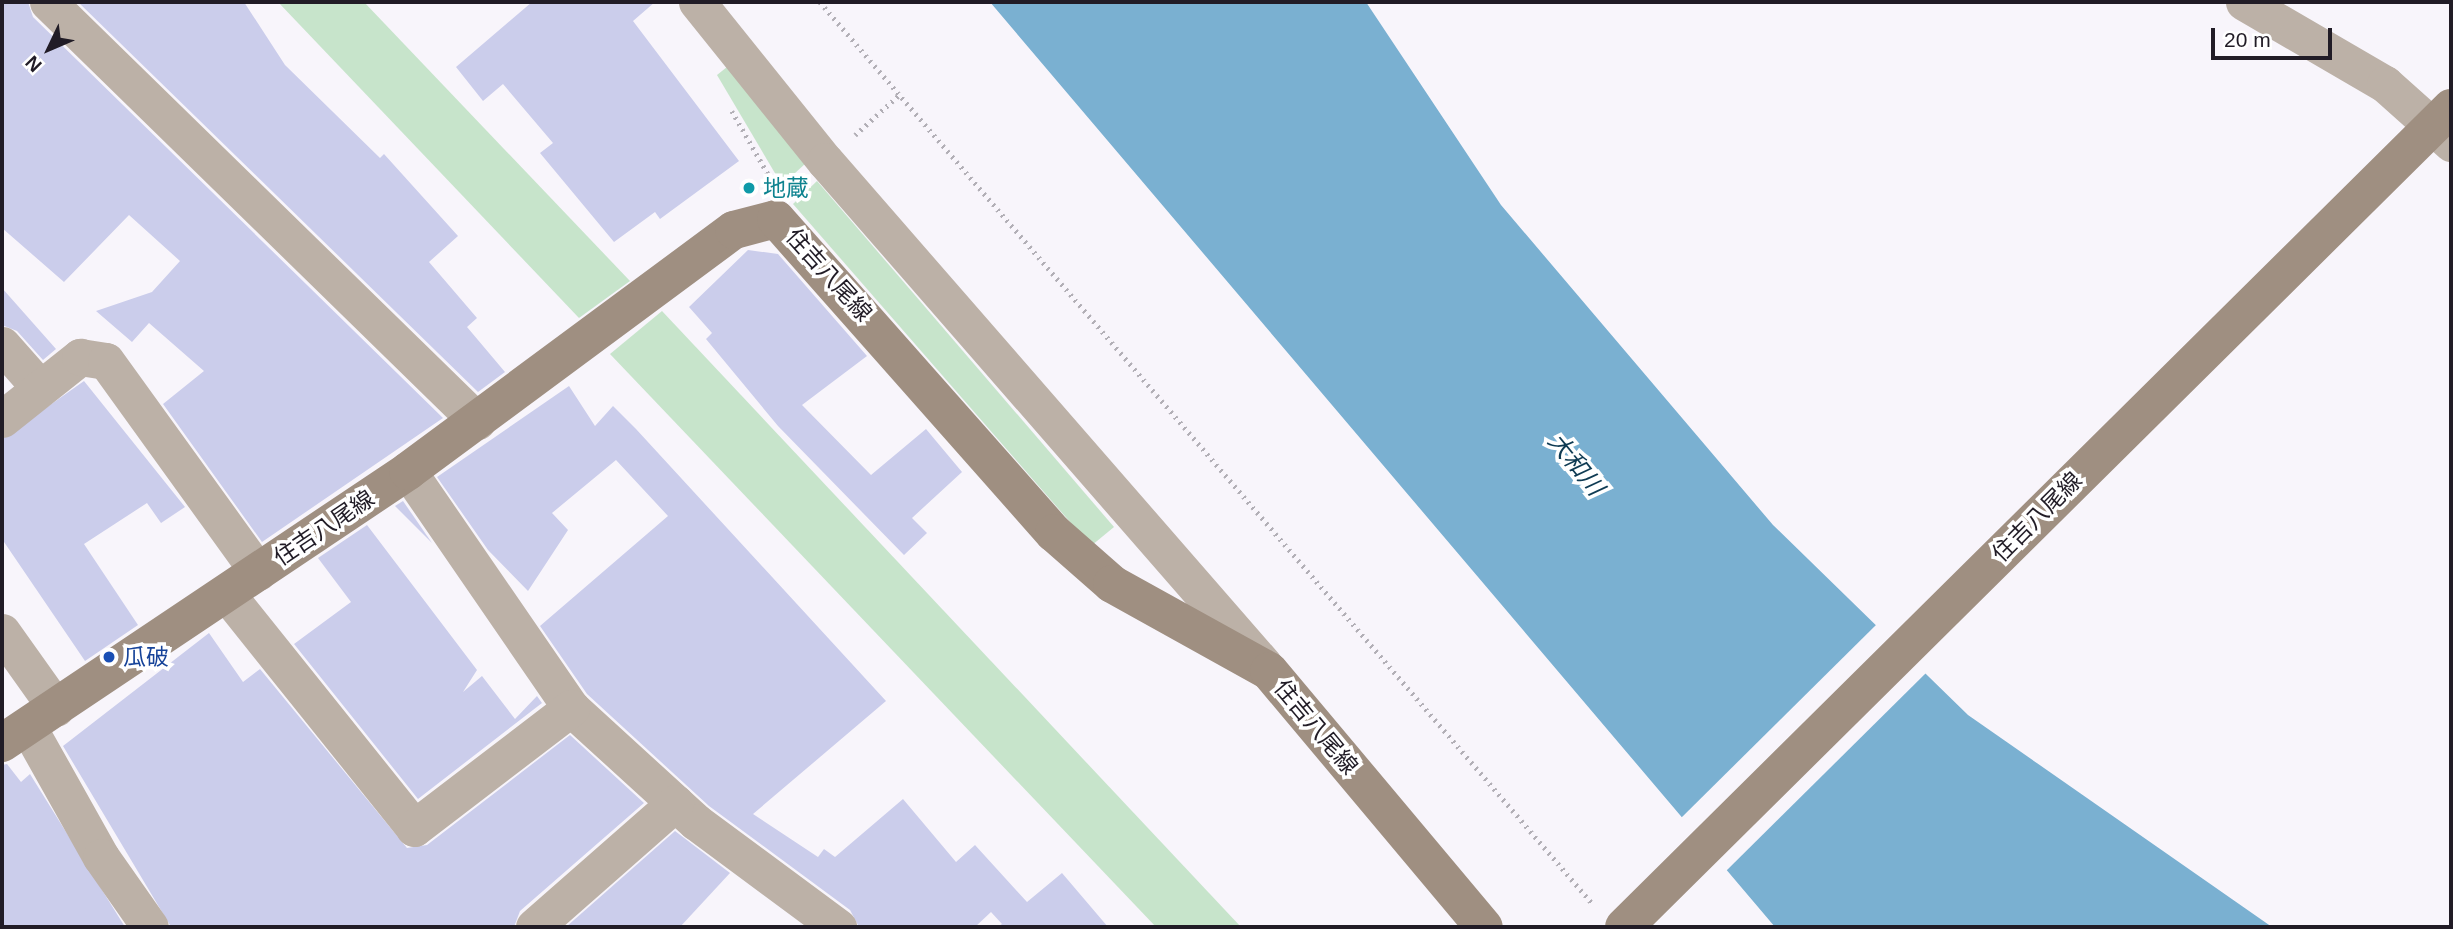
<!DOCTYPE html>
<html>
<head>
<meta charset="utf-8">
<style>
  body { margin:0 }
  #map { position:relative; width:2453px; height:929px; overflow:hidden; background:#f8f5fb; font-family:Helvetica,"Noto Sans JP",sans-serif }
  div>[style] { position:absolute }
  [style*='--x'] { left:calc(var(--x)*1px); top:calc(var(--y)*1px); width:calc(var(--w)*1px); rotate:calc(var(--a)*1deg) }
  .green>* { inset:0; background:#c7e4cb }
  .water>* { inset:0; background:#7ab0d1 }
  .pier>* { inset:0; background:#f8f5fb }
  .building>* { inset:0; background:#cbcdeb }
  .path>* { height:4.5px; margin-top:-2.25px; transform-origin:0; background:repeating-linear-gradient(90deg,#b2afb6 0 2px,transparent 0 7px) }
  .street>* { height:37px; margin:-18.5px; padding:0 18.5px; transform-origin:18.5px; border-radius:18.5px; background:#bcb1a7 }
  .secondary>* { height:38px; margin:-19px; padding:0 19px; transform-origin:19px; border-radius:19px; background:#9f8f81 }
  .dots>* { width:19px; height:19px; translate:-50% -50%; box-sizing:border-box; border:4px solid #fff; border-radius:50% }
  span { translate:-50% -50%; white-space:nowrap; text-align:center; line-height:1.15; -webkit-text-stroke:7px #fff; paint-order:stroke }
  .culture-label { font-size:23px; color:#0d838f }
  .left { translate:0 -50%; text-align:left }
  .street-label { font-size:23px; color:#211c26 }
  .transit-label { font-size:23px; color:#164399 }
  .water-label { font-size:24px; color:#0f3b53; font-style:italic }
  .frame { position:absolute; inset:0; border:4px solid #211c26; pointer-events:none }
  .north { position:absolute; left:14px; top:14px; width:70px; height:70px; -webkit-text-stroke:5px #fff; paint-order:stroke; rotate:226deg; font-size:19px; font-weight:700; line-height:28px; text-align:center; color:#211c26 }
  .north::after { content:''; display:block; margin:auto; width:24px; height:32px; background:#211c26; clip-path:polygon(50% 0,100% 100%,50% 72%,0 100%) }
  .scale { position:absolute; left:2211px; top:28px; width:121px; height:32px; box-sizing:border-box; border:4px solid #211c26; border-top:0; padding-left:9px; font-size:21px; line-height:24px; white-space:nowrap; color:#211c26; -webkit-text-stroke:5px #fff; paint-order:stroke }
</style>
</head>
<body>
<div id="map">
  <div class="green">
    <div style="clip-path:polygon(278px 2px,364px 2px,630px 281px,579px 318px)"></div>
    <div style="clip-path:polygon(727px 67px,806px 163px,782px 185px,717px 75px)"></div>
    <div style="clip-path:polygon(817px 181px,1114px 527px,1091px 546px,793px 204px)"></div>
    <div style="clip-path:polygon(662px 311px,1241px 927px,1156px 927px,610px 354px)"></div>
  </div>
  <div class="water">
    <div style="clip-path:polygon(990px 2px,1366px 2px,1501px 205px,1773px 525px,1968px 715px,2272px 927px,1775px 927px)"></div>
  </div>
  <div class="pier">
    <div style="clip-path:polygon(1878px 623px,1928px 671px,1724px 873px,1679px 820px)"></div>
  </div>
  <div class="building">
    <div style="clip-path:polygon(2px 2px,28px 2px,33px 17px,443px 418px,262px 542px,163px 404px,204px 371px,149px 323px,132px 342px,96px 311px,152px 292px,180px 261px,129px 215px,64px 282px,2px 228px)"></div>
    <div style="clip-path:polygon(78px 2px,244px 2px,285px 65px,380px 158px,384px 154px,458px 236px,429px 262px,477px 318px,467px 327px,505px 372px,478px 392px)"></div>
    <div style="clip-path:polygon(532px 2px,655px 2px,633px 21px,739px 161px,660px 219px,655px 212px,614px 242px,540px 153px,553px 143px,503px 84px,483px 101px,456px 67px)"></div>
    <div style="clip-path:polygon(748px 250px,778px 254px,867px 356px,802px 405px,871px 475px,926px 429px,962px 472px,912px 518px,927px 533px,904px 555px,778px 426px,706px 339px,712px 333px,689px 307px)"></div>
    <div style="clip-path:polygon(2px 288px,56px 349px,43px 360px,17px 331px,2px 325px)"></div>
    <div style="clip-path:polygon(84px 381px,185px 507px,161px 523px,147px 503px,84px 544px,138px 625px,85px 661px,2px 539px,2px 439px)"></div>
    <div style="clip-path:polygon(569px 386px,595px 426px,613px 406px,636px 429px,886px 701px,753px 814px,818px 857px,824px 849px,835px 857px,903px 799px,956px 862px,975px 845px,1027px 902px,1062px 873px,1108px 927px,997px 927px,1002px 924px,991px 912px,975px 927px,859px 927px,850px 910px,709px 806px,587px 694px,540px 626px,668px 516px,616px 460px,552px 513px,568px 530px,528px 591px,488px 550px,437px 477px)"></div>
    <div style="clip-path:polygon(403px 501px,432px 543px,395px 506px)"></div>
    <div style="clip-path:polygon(367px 525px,477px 670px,463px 692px,482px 676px,515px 719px,537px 696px,542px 703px,418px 799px,294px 644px,351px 602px,318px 558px)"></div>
    <div style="clip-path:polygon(209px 633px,243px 682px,260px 669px,407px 848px,427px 845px,570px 735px,644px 803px,520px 911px,514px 927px,171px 927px,63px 746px)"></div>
    <div style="clip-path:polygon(7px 764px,21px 782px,30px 774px,125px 927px,2px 927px,2px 765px)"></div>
    <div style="clip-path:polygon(675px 831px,730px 873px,680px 927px,566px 927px)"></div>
  </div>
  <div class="path">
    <div style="--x:820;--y:2;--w:1187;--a:49.41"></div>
    <div style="--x:732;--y:111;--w:78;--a:60.2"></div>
    <div style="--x:855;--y:135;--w:58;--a:-42.2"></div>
  </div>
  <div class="street">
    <div style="--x:48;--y:2;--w:600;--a:44.32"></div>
    <div style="--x:697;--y:2;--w:204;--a:51.2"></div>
    <div style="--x:825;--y:161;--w:668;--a:48.94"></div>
    <div style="--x:2244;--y:2;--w:163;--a:30.2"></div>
    <div style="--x:2385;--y:84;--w:89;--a:41.8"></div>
    <div style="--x:2;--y:345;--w:57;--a:48.5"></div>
    <div style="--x:2;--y:419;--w:100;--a:-38.5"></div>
    <div style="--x:80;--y:357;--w:26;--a:9"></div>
    <div style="--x:106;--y:361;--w:260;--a:54.2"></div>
    <div style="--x:408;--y:471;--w:288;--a:55.5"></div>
    <div style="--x:571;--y:708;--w:169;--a:42.4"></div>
    <div style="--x:696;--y:822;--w:177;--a:36.5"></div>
    <div style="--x:226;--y:593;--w:301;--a:51.3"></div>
    <div style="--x:414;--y:828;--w:198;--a:-37.4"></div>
    <div style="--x:2;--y:632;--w:93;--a:54.6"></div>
    <div style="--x:28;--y:727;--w:149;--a:60.7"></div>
    <div style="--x:101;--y:857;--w:85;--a:55"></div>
    <div style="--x:534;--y:927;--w:188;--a:-41.3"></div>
  </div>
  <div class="secondary">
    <div style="--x:2;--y:743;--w:489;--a:-33.8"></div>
    <div style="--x:408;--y:471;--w:405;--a:-36.5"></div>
    <div style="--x:734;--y:230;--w:43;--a:-14.7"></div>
    <div style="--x:776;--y:219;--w:419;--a:48.5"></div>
    <div style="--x:1054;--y:533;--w:77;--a:41.3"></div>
    <div style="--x:1112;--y:584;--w:179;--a:29"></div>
    <div style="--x:1269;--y:671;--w:334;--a:50"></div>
    <div style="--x:1624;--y:927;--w:1164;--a:-44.72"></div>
  </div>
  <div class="dots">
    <div style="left:749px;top:188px;background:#0f9aa8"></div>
    <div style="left:109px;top:657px;background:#1a4fb4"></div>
  </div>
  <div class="culture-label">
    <span class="left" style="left:763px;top:188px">地蔵</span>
  </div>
  <div class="street-label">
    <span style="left:829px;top:275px;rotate:48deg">住吉八尾線</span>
    <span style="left:2037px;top:517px;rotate:-45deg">住吉八尾線</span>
    <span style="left:324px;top:528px;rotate:-34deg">住吉八尾線</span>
    <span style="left:1316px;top:727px;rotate:50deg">住吉八尾線</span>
  </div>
  <div class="transit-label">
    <span class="left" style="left:123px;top:657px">瓜破</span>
  </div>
  <div class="water-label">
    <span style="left:1576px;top:464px;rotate:51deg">大和川</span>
  </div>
  <div class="frame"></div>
  <div class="north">N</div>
  <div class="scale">20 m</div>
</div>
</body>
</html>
